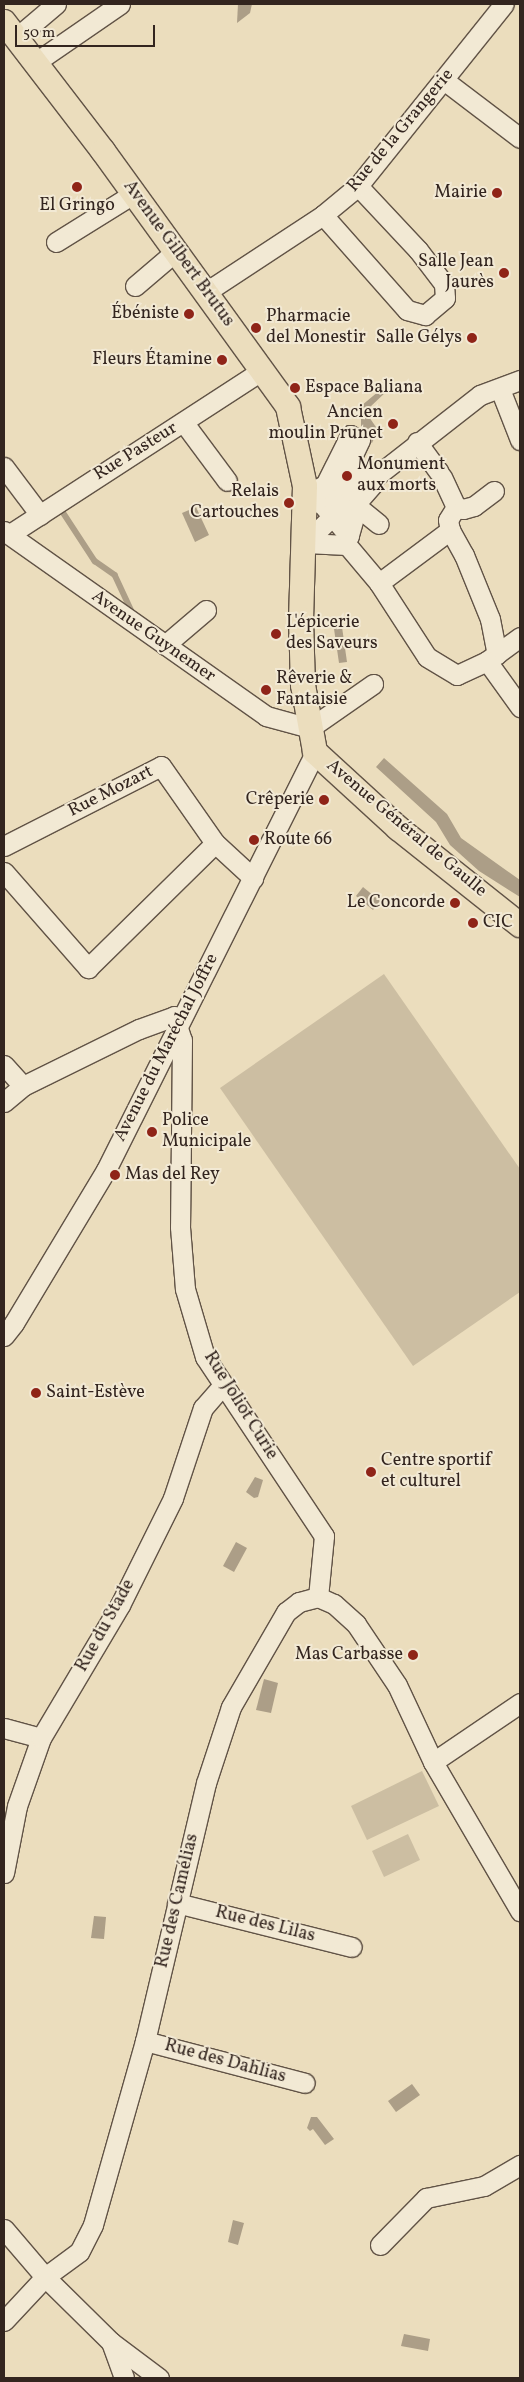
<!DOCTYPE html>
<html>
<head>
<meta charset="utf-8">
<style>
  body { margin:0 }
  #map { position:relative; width:524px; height:2382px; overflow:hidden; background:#ebddbd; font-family:Vollkorn,serif }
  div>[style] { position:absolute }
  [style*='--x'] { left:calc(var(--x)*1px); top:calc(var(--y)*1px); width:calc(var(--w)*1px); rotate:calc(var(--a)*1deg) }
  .green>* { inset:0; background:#ccbea2 }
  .water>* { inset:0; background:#ac9e87 }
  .stream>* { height:5.5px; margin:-2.75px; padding:0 2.75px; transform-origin:2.75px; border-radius:2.75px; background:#ac9e87 }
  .roads { filter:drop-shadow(1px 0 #615346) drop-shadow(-1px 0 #615346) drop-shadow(0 1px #615346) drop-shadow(0 -1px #615346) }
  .minor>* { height:19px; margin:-9.5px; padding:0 9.5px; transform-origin:9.5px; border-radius:9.5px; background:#f2e9d4 }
  .major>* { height:24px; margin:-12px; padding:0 12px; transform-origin:12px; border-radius:12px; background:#ebddbd }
  .dots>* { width:14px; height:14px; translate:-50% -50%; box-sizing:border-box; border:2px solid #f2e9d4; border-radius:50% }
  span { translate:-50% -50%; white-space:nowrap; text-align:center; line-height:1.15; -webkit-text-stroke:4px #f2e9d4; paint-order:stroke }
  .street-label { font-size:18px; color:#33251f }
  .poi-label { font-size:18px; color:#33251f }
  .right { translate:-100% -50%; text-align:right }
  .left { translate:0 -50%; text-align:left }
  .frame { position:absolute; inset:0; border:5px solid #33251f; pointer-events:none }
  .scale { position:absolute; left:15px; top:25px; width:140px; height:22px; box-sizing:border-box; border:2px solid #33251f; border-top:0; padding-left:6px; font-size:15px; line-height:18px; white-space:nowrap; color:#33251f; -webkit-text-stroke:4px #f2e9d4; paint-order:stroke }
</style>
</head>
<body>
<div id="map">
  <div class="green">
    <div style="clip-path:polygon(384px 974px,520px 1169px,520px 1292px,413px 1366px,220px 1088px)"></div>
    <div style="clip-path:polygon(422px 1771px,439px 1806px,367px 1840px,351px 1806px)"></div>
    <div style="clip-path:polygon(408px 1834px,420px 1860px,384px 1877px,372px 1851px)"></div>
  </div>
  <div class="water">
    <div style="clip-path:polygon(238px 4px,252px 4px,250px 13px,237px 23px)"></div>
    <div style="clip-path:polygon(385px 386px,388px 390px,369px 408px,367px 414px,378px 430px,372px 443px,357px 435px,361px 427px,361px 406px)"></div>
    <div style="clip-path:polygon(196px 507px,209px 535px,195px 542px,182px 513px)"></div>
    <div style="clip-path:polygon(341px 620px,347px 662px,339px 663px,333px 622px)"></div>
    <div style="clip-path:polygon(384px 758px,447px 814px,461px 838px,520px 880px,520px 897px,479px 871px,450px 845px,436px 822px,376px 767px)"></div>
    <div style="clip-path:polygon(363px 887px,380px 901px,373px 910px,356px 896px)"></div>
    <div style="clip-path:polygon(255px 1477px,263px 1480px,258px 1497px,254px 1498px,246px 1492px)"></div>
    <div style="clip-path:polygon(236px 1542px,247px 1548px,234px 1572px,223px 1566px)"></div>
    <div style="clip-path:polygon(264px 1679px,278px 1683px,271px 1713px,256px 1710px)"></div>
    <div style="clip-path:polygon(94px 1916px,106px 1917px,104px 1939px,91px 1938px)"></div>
    <div style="clip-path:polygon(412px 2084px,420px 2095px,396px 2112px,388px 2101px)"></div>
    <div style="clip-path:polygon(311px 2117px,317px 2117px,334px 2139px,325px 2145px,313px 2129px,310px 2131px,307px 2128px)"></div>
    <div style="clip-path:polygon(233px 2220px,244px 2223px,238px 2245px,228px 2242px)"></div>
    <div style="clip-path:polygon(404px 2334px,430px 2339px,428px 2351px,401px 2346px)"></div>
  </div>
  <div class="stream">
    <div style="--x:59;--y:506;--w:66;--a:56.8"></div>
    <div style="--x:95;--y:561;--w:24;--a:35"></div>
    <div style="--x:115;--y:575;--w:38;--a:65"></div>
  </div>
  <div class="roads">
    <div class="minor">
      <div style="--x:17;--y:37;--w:51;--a:-40.2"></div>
      <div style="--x:36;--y:62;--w:102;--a:-34.6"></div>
      <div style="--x:445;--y:81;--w:94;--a:37.2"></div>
      <div style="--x:323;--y:215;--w:127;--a:48.5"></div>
      <div style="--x:407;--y:310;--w:19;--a:16"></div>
      <div style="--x:425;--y:315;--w:26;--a:-40"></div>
      <div style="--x:445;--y:298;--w:14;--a:-94"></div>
      <div style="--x:444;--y:284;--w:43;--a:-127.4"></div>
      <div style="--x:418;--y:250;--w:88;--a:-133.2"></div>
      <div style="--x:56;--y:242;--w:91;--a:-31.9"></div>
      <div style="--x:135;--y:286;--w:54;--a:-40.5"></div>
      <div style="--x:206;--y:292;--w:140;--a:-33.3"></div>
      <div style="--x:323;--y:215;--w:45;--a:-39.6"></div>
      <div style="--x:358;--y:186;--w:233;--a:-51.3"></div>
      <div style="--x:500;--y:389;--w:55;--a:68.6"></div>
      <div style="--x:184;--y:423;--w:72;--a:53.4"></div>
      <div style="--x:350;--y:435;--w:11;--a:27"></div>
      <div style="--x:360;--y:440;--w:65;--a:115.4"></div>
      <div style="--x:332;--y:499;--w:11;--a:22"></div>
      <div style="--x:342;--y:503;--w:35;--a:-61"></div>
      <div style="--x:359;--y:472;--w:18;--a:41"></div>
      <div style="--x:373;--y:484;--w:21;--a:131"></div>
      <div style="--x:359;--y:500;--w:37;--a:106"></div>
      <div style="--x:349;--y:536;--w:42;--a:-130.2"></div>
      <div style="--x:322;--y:504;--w:6;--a:-162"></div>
      <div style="--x:316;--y:502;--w:12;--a:-99"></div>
      <div style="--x:314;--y:490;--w:12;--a:-24"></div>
      <div style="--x:325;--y:485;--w:56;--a:-63.4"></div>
      <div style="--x:417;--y:442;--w:37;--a:54"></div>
      <div style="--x:4;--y:467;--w:60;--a:53.1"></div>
      <div style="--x:442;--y:477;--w:33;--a:65"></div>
      <div style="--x:361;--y:488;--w:151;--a:-38"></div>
      <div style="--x:480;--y:395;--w:43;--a:-20.6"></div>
      <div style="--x:349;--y:500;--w:38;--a:39"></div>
      <div style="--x:456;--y:507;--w:15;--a:122"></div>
      <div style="--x:448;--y:520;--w:10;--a:79"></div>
      <div style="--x:450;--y:530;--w:29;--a:61"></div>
      <div style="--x:464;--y:555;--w:69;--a:67.9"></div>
      <div style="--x:490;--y:619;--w:36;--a:79"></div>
      <div style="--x:456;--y:507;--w:7;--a:16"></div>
      <div style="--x:463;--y:509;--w:11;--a:-15"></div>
      <div style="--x:474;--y:506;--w:25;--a:-37"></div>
      <div style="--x:4;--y:531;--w:321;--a:35.2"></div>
      <div style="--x:266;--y:716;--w:46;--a:15.3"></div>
      <div style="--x:310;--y:728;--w:77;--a:-34.9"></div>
      <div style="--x:10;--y:534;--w:302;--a:-33"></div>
      <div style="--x:305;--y:543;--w:42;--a:2.7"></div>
      <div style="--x:347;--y:545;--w:50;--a:49.9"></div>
      <div style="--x:379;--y:583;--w:88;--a:57"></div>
      <div style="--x:427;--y:657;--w:35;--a:31"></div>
      <div style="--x:457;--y:675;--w:33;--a:-25"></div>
      <div style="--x:487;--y:661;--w:41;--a:-36"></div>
      <div style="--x:305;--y:543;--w:52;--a:-44.2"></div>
      <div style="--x:379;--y:583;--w:89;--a:-36.7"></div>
      <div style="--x:165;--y:645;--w:54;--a:-40.5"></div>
      <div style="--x:487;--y:661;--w:57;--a:54.3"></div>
      <div style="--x:4;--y:846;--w:176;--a:-27"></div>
      <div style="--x:161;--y:766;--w:94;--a:55"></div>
      <div style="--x:4;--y:872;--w:128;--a:48.8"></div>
      <div style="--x:88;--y:968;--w:178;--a:-44.5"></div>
      <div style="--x:215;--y:843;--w:52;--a:42.6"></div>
      <div style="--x:4;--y:1065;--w:28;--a:48"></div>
      <div style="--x:4;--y:1102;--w:25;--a:-40"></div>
      <div style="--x:23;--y:1086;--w:129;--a:-26.2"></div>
      <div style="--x:139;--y:1029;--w:37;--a:-20"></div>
      <div style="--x:174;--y:1016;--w:25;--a:72"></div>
      <div style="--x:182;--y:1040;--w:187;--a:90.6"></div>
      <div style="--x:180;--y:1227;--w:62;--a:85.4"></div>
      <div style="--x:185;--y:1289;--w:71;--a:73.6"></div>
      <div style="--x:205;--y:1357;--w:215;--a:56.4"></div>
      <div style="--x:324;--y:1536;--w:61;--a:95.6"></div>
      <div style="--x:318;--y:1597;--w:20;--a:165"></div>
      <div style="--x:299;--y:1602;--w:16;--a:142"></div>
      <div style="--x:286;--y:1612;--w:110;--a:120.1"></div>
      <div style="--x:231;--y:1707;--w:80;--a:108.2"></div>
      <div style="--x:206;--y:1783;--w:265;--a:103.3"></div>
      <div style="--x:145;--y:2041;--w:191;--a:105.8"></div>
      <div style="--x:93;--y:2225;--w:30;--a:117"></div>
      <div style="--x:79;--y:2252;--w:42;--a:143.7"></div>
      <div style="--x:45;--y:2277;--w:60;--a:133"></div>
      <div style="--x:4;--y:1336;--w:16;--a:-52"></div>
      <div style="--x:14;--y:1323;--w:179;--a:-59"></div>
      <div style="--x:106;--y:1170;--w:467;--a:-63.4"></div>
      <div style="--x:318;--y:1597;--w:17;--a:24"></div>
      <div style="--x:334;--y:1604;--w:30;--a:42"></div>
      <div style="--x:356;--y:1624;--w:73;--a:56.1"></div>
      <div style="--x:397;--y:1685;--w:85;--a:64.9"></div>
      <div style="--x:433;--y:1762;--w:173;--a:59.7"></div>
      <div style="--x:4;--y:1728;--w:38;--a:15"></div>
      <div style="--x:433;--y:1762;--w:105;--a:-34.1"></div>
      <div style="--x:4;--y:1873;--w:68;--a:-79"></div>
      <div style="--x:17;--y:1806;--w:72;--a:-70.6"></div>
      <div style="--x:41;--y:1738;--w:155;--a:-59.3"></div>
      <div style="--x:120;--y:1605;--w:119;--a:-63.6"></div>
      <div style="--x:173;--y:1498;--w:95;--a:-71.6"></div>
      <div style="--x:203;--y:1408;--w:30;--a:-49"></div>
      <div style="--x:177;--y:1903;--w:180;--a:14.1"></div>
      <div style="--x:145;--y:2041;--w:165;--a:14.7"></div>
      <div style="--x:4;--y:2229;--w:63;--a:49.5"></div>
      <div style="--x:45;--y:2277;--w:93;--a:44.6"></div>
      <div style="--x:111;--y:2342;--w:60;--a:36.9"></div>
      <div style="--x:380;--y:2245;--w:66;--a:-45.6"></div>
      <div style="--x:426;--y:2198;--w:59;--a:-11.7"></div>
      <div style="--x:484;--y:2186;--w:42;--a:-30.3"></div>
      <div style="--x:111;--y:2342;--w:38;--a:70"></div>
    </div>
    <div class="major">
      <div style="--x:4;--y:22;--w:163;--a:52.5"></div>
      <div style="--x:103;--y:151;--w:316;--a:54.1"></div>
      <div style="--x:288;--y:407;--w:81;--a:77.9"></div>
      <div style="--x:305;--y:486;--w:133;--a:91.7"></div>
      <div style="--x:301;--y:619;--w:66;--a:88.3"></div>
      <div style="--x:303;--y:685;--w:68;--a:79.8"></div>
      <div style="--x:315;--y:752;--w:113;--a:42.5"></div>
      <div style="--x:398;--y:828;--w:156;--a:38.5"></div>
    </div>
  </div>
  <div class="dots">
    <div style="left:77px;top:187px;background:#8f2418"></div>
    <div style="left:497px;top:193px;background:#8f2418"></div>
    <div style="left:504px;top:273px;background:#8f2418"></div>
    <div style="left:189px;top:314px;background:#8f2418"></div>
    <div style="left:256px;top:328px;background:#8f2418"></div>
    <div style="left:472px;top:338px;background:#8f2418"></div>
    <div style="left:222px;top:360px;background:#8f2418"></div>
    <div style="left:295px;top:388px;background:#8f2418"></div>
    <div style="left:393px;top:424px;background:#8f2418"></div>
    <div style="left:347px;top:476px;background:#8f2418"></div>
    <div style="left:289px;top:503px;background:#8f2418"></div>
    <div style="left:276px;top:634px;background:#8f2418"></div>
    <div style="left:266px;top:690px;background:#8f2418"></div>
    <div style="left:324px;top:800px;background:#8f2418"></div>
    <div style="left:254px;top:840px;background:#8f2418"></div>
    <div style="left:455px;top:903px;background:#8f2418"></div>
    <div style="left:473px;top:923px;background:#8f2418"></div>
    <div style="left:152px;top:1132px;background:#8f2418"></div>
    <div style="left:115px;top:1175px;background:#8f2418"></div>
    <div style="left:36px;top:1393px;background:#8f2418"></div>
    <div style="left:371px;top:1472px;background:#8f2418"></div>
    <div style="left:413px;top:1655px;background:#8f2418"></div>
  </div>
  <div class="street-label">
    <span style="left:401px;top:131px;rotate:-50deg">Rue de la Grangerie</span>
    <span style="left:178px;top:254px;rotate:54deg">Avenue Gilbert Brutus</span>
    <span style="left:136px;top:452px;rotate:-32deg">Rue Pasteur</span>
    <span style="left:153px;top:637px;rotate:35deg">Avenue Guynemer</span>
    <span style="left:111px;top:792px;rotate:-27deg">Rue Mozart</span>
    <span style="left:406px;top:829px;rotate:40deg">Avenue Général de Gaulle</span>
    <span style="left:167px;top:1048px;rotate:-63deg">Avenue du Maréchal Joffre</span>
    <span style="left:240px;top:1406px;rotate:58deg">Rue Joliot Curie</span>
    <span style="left:106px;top:1626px;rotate:-61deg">Rue du Stade</span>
    <span style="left:178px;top:1901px;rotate:-77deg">Rue des Camélias</span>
    <span style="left:265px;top:1925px;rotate:14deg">Rue des Lilas</span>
    <span style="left:225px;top:2062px;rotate:15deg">Rue des Dahlias</span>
  </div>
  <div class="poi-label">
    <span class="right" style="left:487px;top:193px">Mairie</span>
    <span style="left:77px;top:206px">El Gringo</span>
    <span class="right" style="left:494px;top:273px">Salle Jean<br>Jaurès</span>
    <span class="right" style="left:179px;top:314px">Ébéniste</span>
    <span class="left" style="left:266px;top:328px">Pharmacie<br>del Monestir</span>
    <span class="right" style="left:462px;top:338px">Salle Gélys</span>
    <span class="right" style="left:212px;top:360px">Fleurs Étamine</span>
    <span class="left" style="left:305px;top:388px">Espace Baliana</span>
    <span class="right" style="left:383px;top:424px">Ancien<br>moulin Prunet</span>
    <span class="left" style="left:357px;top:476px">Monument<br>aux morts</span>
    <span class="right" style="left:279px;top:503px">Relais<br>Cartouches</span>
    <span class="left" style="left:286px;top:634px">L'épicerie<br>des Saveurs</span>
    <span class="left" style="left:276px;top:690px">Rêverie &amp;<br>Fantaisie</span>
    <span class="right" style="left:314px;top:800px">Crêperie</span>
    <span class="left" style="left:264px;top:840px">Route 66</span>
    <span class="right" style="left:445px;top:903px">Le Concorde</span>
    <span class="left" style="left:483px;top:923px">CIC</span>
    <span class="left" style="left:162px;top:1132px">Police<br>Municipale</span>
    <span class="left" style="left:125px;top:1175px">Mas del Rey</span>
    <span class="left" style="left:46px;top:1393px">Saint-Estève</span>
    <span class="left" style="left:381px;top:1472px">Centre sportif<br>et culturel</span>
    <span class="right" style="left:403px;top:1655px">Mas Carbasse</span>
  </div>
  <div class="frame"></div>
  <div class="scale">50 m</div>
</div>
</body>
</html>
